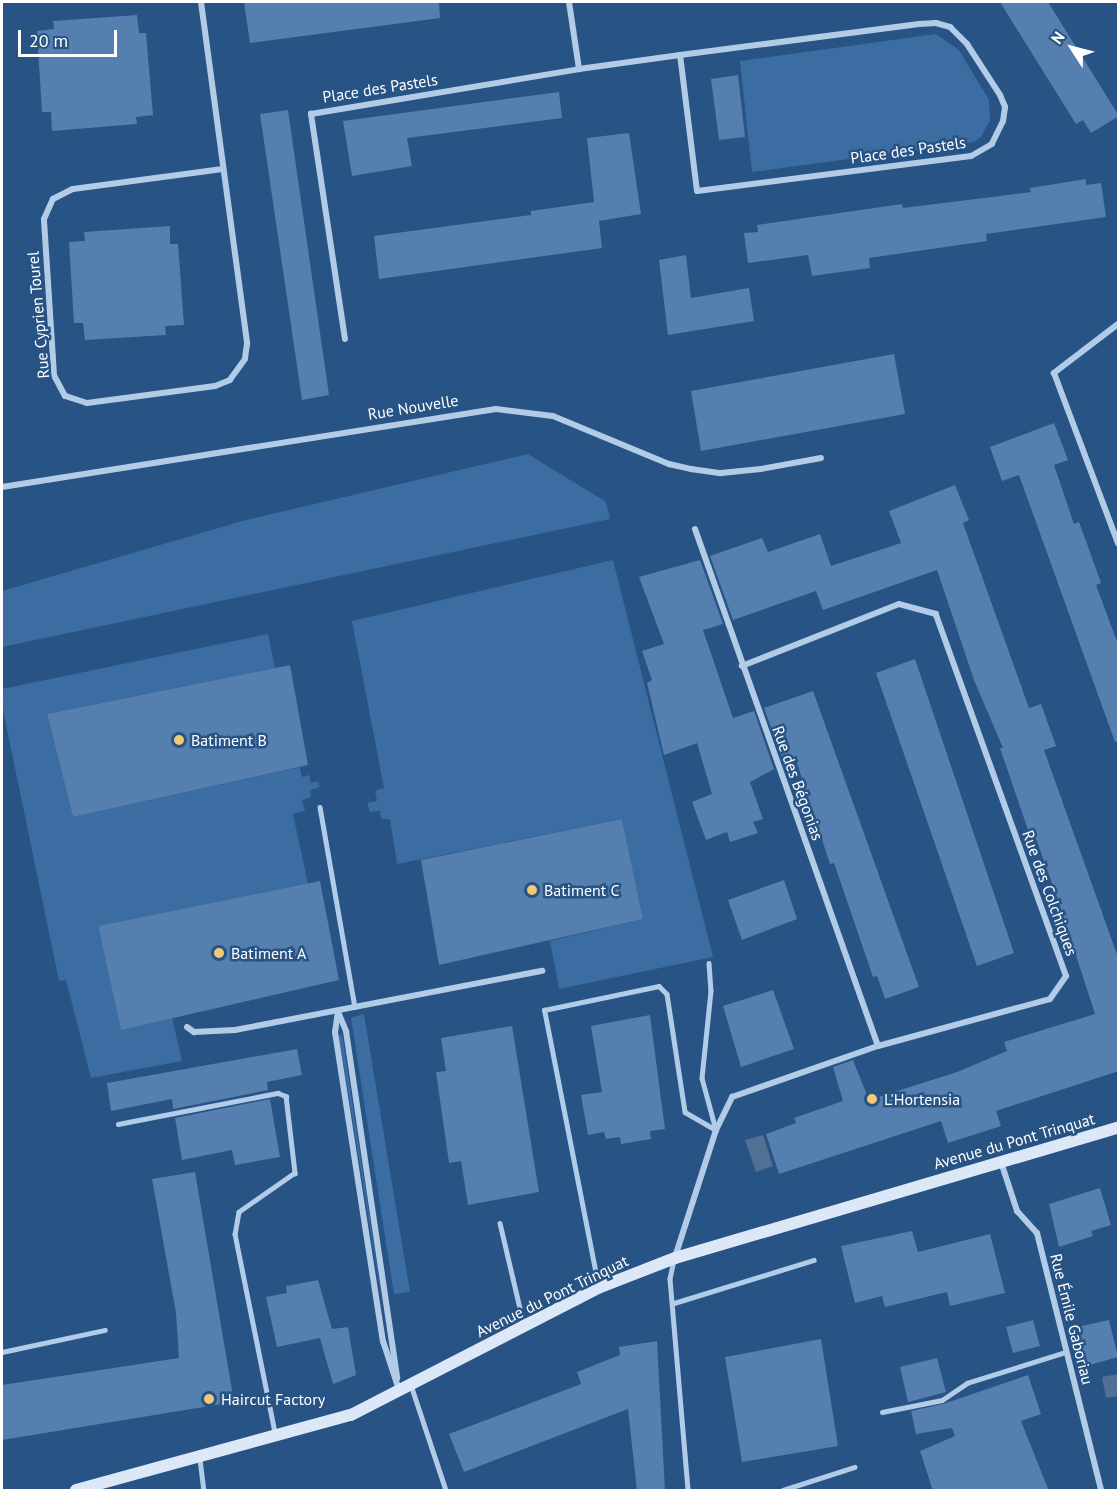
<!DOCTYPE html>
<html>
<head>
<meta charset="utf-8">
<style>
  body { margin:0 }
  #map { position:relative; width:1120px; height:1492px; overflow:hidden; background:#275385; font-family:"PT Sans",sans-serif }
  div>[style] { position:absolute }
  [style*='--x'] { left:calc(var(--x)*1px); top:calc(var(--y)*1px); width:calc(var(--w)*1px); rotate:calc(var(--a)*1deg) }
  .green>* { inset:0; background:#3c6da2 }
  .water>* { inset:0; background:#517093 }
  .building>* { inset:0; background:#547faf }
  .lane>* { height:4.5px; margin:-2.25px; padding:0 2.25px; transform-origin:2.25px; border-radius:2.25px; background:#b2cce8 }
  .street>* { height:6px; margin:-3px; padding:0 3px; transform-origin:3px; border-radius:3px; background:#b2cce8 }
  .secondary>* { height:12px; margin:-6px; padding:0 6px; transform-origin:6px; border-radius:6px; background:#dce8f7 }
  .dots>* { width:16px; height:16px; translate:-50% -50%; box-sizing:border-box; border:3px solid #275385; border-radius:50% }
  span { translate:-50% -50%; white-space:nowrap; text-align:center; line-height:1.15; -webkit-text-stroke:5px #275385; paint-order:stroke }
  .street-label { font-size:16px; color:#fff }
  .poi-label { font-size:16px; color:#fff }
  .left { translate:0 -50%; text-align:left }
  .frame { position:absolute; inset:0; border:3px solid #fff; pointer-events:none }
  .north { position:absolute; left:1042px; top:18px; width:60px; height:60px; -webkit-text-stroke:4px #275385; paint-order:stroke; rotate:306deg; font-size:16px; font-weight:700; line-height:24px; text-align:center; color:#fff }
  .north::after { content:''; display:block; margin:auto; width:21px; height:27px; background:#fff; clip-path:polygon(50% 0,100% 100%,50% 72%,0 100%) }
  .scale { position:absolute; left:18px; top:30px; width:99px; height:27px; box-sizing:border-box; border:3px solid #fff; border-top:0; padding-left:8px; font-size:18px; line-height:21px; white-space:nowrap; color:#fff; -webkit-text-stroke:4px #275385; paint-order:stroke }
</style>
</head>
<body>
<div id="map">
  <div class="green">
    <div style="clip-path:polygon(936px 34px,959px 50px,989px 100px,990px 121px,981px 137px,974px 142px,752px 172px,740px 61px)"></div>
    <div style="clip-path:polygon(528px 454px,606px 502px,610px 519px,2px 647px,2px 591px,246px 520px)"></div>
    <div style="clip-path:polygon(613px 560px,713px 957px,559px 989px,550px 941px,643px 919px,622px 819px,397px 864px,390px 819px,381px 819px,380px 811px,370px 812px,367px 803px,377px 801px,375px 791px,384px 788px,352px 621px)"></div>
    <div style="clip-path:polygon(268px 634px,275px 668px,47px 714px,73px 817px,300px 767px,302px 777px,309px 775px,311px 783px,318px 781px,320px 787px,310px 790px,311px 797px,302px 800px,305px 811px,293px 814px,308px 884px,98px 926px,121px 1029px,172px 1018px,182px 1061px,91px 1078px,66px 980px,59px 981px,2px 705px,2px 689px)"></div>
    <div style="clip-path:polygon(364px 1014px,410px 1292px,394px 1294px,351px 1018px)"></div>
    <div style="clip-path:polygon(342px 1034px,388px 1339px,339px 1036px)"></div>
  </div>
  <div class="water">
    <div style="clip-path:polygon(763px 1135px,773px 1166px,756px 1172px,745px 1140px)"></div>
    <div style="clip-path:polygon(1118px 1374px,1118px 1396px,1106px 1398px,1102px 1377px)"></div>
  </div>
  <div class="building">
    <div style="clip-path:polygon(244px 2px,439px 2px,440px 18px,250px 43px)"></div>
    <div style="clip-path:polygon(1000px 2px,1048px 2px,1119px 116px,1091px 133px,1083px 120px,1076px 124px)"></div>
    <div style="clip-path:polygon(137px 15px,139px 33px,146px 33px,153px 115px,136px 117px,137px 124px,52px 131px,51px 112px,42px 112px,37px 31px,54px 29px,53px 21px)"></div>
    <div style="clip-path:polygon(738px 75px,745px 137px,719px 140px,711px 79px)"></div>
    <div style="clip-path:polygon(559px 92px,562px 118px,407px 138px,412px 166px,352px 176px,343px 121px)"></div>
    <div style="clip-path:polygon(288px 110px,329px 395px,302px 400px,260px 114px)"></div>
    <div style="clip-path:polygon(629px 133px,641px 214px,599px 221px,602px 248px,379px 279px,374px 236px,531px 215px,531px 211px,594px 202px,587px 138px)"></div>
    <div style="clip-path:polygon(1086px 179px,1086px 185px,1101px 183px,1106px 217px,986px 234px,987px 241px,869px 258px,870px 268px,812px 276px,808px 255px,748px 263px,744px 233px,758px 232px,757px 225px,902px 204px,903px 208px,1031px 192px,1030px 188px)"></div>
    <div style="clip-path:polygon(170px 226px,170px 244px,178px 244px,184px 325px,165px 326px,166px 335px,85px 340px,83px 323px,74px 323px,69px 242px,85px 241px,84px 232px)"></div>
    <div style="clip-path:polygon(686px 255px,691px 298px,749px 288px,754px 321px,668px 335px,659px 260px)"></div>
    <div style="clip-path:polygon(894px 354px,905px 414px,701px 451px,691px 391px)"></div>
    <div style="clip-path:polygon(1054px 423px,1068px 460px,1054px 465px,1074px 524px,1079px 522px,1090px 552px,1101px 583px,1096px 585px,1119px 647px,1119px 741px,1115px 742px,1019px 475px,1002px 481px,990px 447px)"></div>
    <div style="clip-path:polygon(955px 485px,969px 520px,963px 523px,1029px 708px,1041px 704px,1056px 746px,1044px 750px,1119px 960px,1119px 1071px,996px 1111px,1001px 1126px,948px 1143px,941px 1121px,779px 1174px,766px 1134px,796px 1123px,794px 1118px,843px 1101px,833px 1067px,853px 1060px,869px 1100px,957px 1072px,1007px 1051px,1004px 1042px,1095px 1014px,1057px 897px,1032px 828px,1028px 830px,1000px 748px,1003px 748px,974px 680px,937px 570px,823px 610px,816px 591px,733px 620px,710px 556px,762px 538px,768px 552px,820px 534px,831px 566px,901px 543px,889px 511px)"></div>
    <div style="clip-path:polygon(700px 560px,723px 624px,703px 630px,733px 718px,754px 711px,774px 769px,750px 782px,763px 819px,753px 822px,758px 833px,730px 842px,727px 832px,706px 840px,692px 802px,712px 794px,697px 743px,664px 755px,647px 683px,652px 680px,642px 651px,664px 644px,639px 577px)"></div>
    <div style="clip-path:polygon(915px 659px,1014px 953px,977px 966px,876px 673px)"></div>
    <div style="clip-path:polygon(290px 665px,308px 765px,73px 817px,47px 714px)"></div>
    <div style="clip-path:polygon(813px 691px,919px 987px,885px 999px,877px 976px,873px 977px,834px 863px,830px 864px,795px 757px,784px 763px,764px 708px)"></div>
    <div style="clip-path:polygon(622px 819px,643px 919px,439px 965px,421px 860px)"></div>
    <div style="clip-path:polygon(784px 880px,797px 919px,742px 940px,728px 900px)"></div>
    <div style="clip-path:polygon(320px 881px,339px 980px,121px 1030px,98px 926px)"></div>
    <div style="clip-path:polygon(773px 990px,794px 1049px,741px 1067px,723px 1006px)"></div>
    <div style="clip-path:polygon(650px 1015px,665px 1129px,650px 1131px,651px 1139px,621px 1144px,620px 1137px,606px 1139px,604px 1132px,588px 1135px,581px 1095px,602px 1092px,591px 1026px)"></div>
    <div style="clip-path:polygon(512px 1026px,539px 1192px,468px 1205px,461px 1161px,449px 1163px,436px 1072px,446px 1071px,441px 1038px)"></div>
    <div style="clip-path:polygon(297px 1049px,302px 1075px,267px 1082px,268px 1090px,173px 1109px,172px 1099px,111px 1111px,107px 1083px)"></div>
    <div style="clip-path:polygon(270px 1099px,280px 1157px,235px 1165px,232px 1150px,182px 1160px,175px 1118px)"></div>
    <div style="clip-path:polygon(195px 1172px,234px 1402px,2px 1440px,2px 1385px,179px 1358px,176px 1313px,152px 1179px)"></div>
    <div style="clip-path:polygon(1100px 1188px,1111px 1225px,1091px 1231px,1093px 1236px,1059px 1247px,1049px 1204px)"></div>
    <div style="clip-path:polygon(912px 1231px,918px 1252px,990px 1234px,1005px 1293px,950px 1306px,947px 1292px,885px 1307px,882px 1296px,855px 1303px,841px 1246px)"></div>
    <div style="clip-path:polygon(318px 1280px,332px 1329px,348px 1327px,356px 1375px,333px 1384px,320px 1338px,277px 1347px,266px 1297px,287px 1293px,286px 1286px)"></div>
    <div style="clip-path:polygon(1033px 1320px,1040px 1346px,1013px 1353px,1006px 1327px)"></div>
    <div style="clip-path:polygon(1109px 1320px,1118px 1357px,1086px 1366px,1077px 1327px)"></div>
    <div style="clip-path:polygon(821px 1339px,838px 1446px,742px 1462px,725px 1357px)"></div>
    <div style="clip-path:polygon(657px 1341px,665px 1491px,637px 1491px,628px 1409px,464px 1472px,449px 1434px,581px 1384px,577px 1372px,620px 1355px,619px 1347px)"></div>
    <div style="clip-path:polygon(937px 1358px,946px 1392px,908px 1402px,900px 1367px)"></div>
    <div style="clip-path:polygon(1028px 1375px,1041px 1414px,1021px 1421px,1049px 1491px,933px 1491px,920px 1451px,955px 1436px,952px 1428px,916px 1434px,911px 1411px,943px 1404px)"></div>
  </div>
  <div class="lane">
    <div style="--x:320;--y:807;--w:203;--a:80.1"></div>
    <div style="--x:709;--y:963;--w:28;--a:86"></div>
    <div style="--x:711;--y:991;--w:87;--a:95.9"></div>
    <div style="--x:702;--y:1078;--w:54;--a:74.9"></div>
    <div style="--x:118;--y:1124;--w:163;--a:-11"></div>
    <div style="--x:278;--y:1093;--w:9;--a:21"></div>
    <div style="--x:286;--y:1096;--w:78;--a:83.3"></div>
    <div style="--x:295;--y:1173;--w:68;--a:145.1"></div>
    <div style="--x:239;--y:1212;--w:22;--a:100"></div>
    <div style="--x:235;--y:1234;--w:203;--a:78.6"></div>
    <div style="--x:500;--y:1223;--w:105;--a:76.8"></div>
    <div style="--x:674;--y:1260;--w:19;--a:102"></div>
    <div style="--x:670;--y:1279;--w:212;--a:85.1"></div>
    <div style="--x:598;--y:1285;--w:280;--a:-101.1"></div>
    <div style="--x:544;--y:1010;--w:117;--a:-11.8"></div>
    <div style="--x:659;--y:986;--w:11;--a:45"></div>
    <div style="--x:667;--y:994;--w:119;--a:81.3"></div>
    <div style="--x:685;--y:1112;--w:36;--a:30"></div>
    <div style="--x:674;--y:1303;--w:146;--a:-17.1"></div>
    <div style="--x:2;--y:1352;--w:105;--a:-12.1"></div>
    <div style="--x:411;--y:1385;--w:111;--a:71.6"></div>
    <div style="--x:882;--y:1412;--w:61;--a:-11.3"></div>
    <div style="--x:942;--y:1400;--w:30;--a:-34"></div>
    <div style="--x:967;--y:1383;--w:104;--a:-17.4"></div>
    <div style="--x:200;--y:1459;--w:31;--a:83"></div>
    <div style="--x:783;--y:1490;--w:75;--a:-17.9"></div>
  </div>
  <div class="street">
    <div style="--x:201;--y:2;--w:345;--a:82.3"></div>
    <div style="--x:247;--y:344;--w:15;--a:98"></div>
    <div style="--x:245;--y:359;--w:26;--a:126"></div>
    <div style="--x:230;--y:380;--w:16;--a:158"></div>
    <div style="--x:215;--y:386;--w:129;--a:172.4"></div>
    <div style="--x:87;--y:403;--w:23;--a:-162"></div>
    <div style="--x:65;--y:396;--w:24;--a:-118"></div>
    <div style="--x:54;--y:375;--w:156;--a:-93.7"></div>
    <div style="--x:44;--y:219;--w:22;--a:-66"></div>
    <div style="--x:53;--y:199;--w:22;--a:-27"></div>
    <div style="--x:73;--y:189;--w:151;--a:-7.6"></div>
    <div style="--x:569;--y:2;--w:68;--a:81.5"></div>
    <div style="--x:1118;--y:324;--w:81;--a:142.6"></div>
    <div style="--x:1054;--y:373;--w:182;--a:69.4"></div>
    <div style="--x:345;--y:339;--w:228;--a:-98.6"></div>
    <div style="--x:311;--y:114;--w:272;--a:-9.5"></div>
    <div style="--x:579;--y:69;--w:102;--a:-7.9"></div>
    <div style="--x:680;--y:55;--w:241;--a:-7.4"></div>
    <div style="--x:919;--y:24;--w:17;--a:-3"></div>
    <div style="--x:936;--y:23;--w:15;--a:16"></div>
    <div style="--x:950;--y:27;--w:24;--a:45"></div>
    <div style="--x:967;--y:44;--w:61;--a:57.1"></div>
    <div style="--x:1000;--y:95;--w:13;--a:67"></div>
    <div style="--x:1005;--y:107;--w:14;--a:98"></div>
    <div style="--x:1003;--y:121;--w:25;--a:116"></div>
    <div style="--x:992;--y:144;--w:24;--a:150"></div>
    <div style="--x:971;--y:156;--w:276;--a:172.7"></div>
    <div style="--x:697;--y:191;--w:137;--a:-97.1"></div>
    <div style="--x:2;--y:487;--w:500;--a:-8.97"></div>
    <div style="--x:496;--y:409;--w:57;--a:7"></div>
    <div style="--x:553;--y:416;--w:126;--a:22.5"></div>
    <div style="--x:669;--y:464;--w:23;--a:13"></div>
    <div style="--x:691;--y:469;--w:30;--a:8"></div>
    <div style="--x:721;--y:473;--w:40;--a:-5.7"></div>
    <div style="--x:761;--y:469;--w:61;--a:-10.4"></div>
    <div style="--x:695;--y:529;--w:548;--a:70.51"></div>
    <div style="--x:338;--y:1011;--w:21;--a:98"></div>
    <div style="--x:335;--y:1032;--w:313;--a:81.2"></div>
    <div style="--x:383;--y:1341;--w:52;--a:71.9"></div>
    <div style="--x:338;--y:1012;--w:21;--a:67"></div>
    <div style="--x:346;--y:1031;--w:351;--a:81.6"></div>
    <div style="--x:187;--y:1027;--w:9;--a:36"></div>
    <div style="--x:194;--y:1032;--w:41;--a:-2.8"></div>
    <div style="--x:235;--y:1030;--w:313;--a:-10.9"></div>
    <div style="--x:1001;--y:1162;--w:52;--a:71.9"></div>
    <div style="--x:1017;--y:1211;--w:30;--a:48"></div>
    <div style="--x:1037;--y:1233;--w:265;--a:76"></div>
    <div style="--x:675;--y:1257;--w:133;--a:-72.1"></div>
    <div style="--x:716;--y:1130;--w:37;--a:-64"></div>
    <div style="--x:732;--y:1097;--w:155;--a:-19.3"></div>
    <div style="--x:878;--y:1046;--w:178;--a:-15.3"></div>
    <div style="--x:1050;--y:999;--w:28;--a:-55"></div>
    <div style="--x:1066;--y:976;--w:385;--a:-109.8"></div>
    <div style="--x:936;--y:614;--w:38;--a:-165"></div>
    <div style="--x:899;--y:604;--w:169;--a:158.5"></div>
  </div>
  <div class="secondary">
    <div style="--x:76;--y:1490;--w:285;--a:-15.3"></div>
    <div style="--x:351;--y:1415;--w:278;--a:-27.2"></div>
    <div style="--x:598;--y:1288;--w:83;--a:-21.3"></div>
    <div style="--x:675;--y:1258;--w:462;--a:-16.4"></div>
  </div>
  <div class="dots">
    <div style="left:179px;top:740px;background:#f0ca77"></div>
    <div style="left:532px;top:890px;background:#f0ca77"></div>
    <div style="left:219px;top:953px;background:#f0ca77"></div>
    <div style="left:872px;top:1099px;background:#f0ca77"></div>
    <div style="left:209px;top:1399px;background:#f0ca77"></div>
  </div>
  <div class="street-label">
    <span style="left:380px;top:88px;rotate:-9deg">Place des Pastels</span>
    <span style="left:908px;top:150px;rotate:-8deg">Place des Pastels</span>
    <span style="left:38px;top:315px;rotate:-95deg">Rue Cyprien Tourel</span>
    <span style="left:413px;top:407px;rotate:-9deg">Rue Nouvelle</span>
    <span style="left:798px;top:783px;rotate:70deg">Rue des Bégonias</span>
    <span style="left:1050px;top:893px;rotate:70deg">Rue des Colchiques</span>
    <span style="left:1014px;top:1141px;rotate:-16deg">Avenue du Pont Trinquat</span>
    <span style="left:552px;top:1296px;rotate:-26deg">Avenue du Pont Trinquat</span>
    <span style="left:1072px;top:1319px;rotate:76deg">Rue Émile Gaboriau</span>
  </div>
  <div class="poi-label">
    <span class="left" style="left:191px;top:740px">Batiment B</span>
    <span class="left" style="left:544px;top:890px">Batiment C</span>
    <span class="left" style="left:231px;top:953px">Batiment A</span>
    <span class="left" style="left:884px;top:1099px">L'Hortensia</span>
    <span class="left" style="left:221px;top:1399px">Haircut Factory</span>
  </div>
  <div class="frame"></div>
  <div class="north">N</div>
  <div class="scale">20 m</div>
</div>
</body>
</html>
